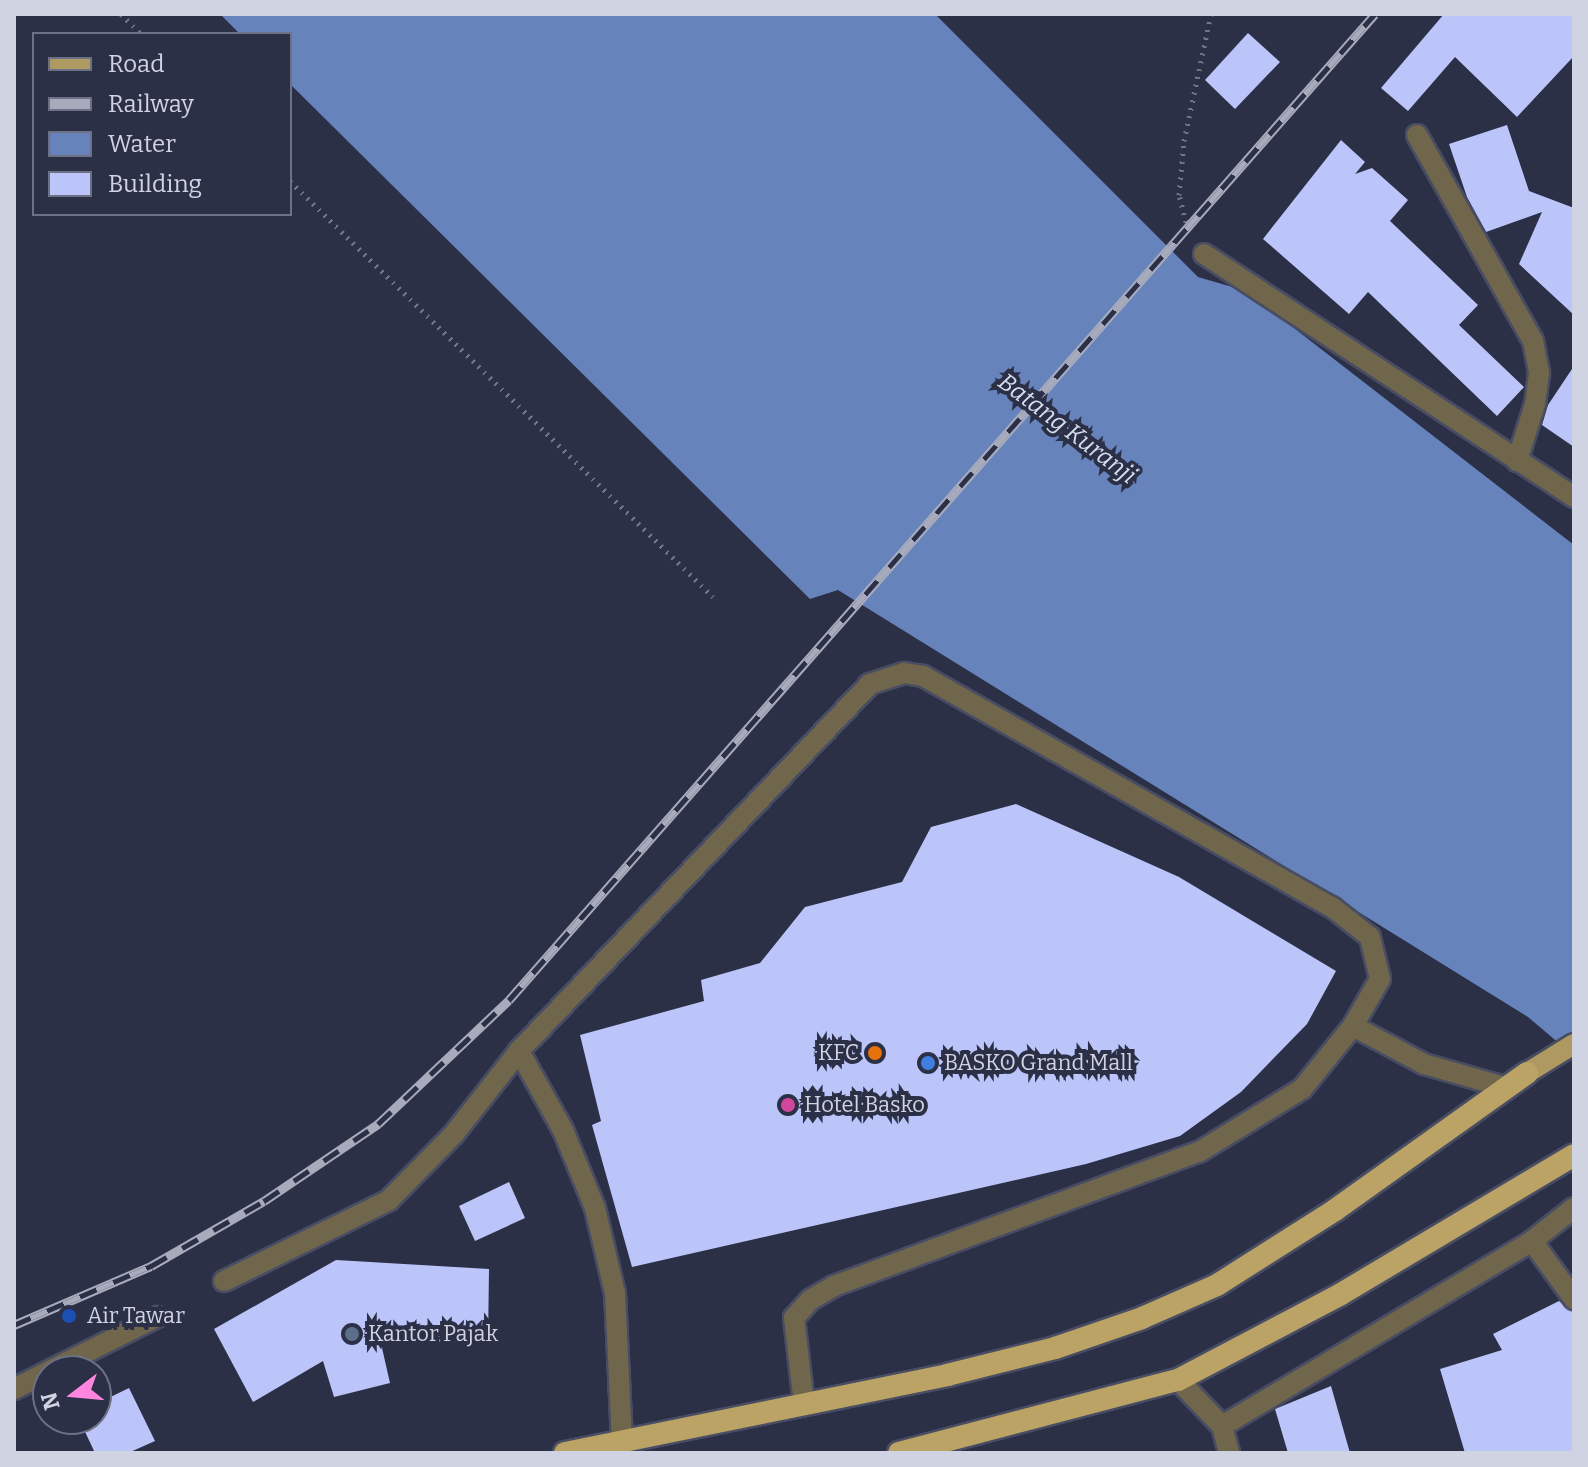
<!DOCTYPE html>
<html>
<head>
<meta charset="utf-8">
<style>
  body { margin:0 }
  #map { position:relative; width:1588px; height:1467px; overflow:hidden; background:#2c3047; font-family:Bitter,serif }
  div>[style] { position:absolute }
  [style*='--x'] { left:calc(var(--x)*1px); top:calc(var(--y)*1px); width:calc(var(--w)*1px); rotate:calc(var(--a)*1deg) }
  .water>* { inset:0; background:#6683bc }
  .building>* { inset:0; background:#bbc5fa }
  .path>* { height:5px; margin-top:-2.5px; transform-origin:0; background:repeating-linear-gradient(90deg,#707488 0 2px,transparent 0 8px) }
  .roads { filter:drop-shadow(2px 0 #494d63) drop-shadow(-2px 0 #494d63) drop-shadow(0 2px #494d63) drop-shadow(0 -2px #494d63) }
  .service>* { height:20px; margin:-10px; padding:0 10px; transform-origin:10px; border-radius:10px; background:#70664b }
  .minor>* { height:20px; margin:-10px; padding:0 10px; transform-origin:10px; border-radius:10px; background:#70664b }
  .primary>* { height:20px; margin:-10px; padding:0 10px; transform-origin:10px; border-radius:10px; background:#ae9960 }
  .trunk>* { height:22px; margin:-11px; padding:0 11px; transform-origin:11px; border-radius:11px; background:#baa364 }
  .rail>* { height:9px; margin-top:-4.5px; transform-origin:0; background:repeating-linear-gradient(90deg,#2c3047 0 18px,#a7abbc 0 36px); box-sizing:border-box; border-block:2px solid #a7abbc }
  .dots>* { width:22px; height:22px; translate:-50% -50%; box-sizing:border-box; border:4px solid #2c3047; border-radius:50% }
  span { translate:-50% -50%; white-space:nowrap; text-align:center; line-height:1.15; -webkit-text-stroke:8px #2c3047; paint-order:stroke }
  .poi-label { font-size:22px; color:#cfd3e2 }
  .right { translate:-100% -50%; text-align:right }
  .left { translate:0 -50%; text-align:left }
  .water-label { font-size:24px; color:#d5deef; font-style:italic }
  .frame { position:absolute; inset:0; border:16px solid #cfd3e2; pointer-events:none }
  .legend { position:absolute; left:32px; top:32px; width:260px; height:184px; box-sizing:border-box; background:#2c3047; border:2px solid #6d7185; margin:0; padding:10px 14px; list-style:none; font-size:24px; color:#cfd3e2 }
  .legend li { display:flex; align-items:center; gap:16px; height:40px }
  .legend b { width:40px; border:2px solid #6d7185 }
  .north { position:absolute; left:32px; top:1355px; width:80px; height:80px; box-sizing:border-box; background:#2c3047; border:2px solid #6d7185; border-radius:50%; rotate:254deg; font-size:22px; font-weight:700; line-height:32px; text-align:center; color:#cfd3e2 }
  .north::after { content:''; display:block; margin:auto; width:28px; height:36px; background:#ff85de; clip-path:polygon(50% 0,100% 100%,50% 72%,0 100%) }
</style>
</head>
<body>
<div id="map">
  <div class="water">
    <div style="clip-path:polygon(220px 14px,935px 14px,1198px 277px,1246px 291px,1574px 545px,1574px 1056px,1528px 1017px,838px 590px,810px 599px,290px 84px,290px 34px,240px 34px)"></div>
  </div>
  <div class="building">
    <div style="clip-path:polygon(1444px 14px,1574px 14px,1574px 56px,1517px 117px,1455px 57px,1408px 111px,1381px 88px)"></div>
    <div style="clip-path:polygon(1248px 33px,1280px 62px,1235px 109px,1205px 80px)"></div>
    <div style="clip-path:polygon(1507px 125px,1529px 191px,1574px 208px,1574px 315px,1519px 264px,1542px 212px,1486px 232px,1467px 197px,1449px 144px)"></div>
    <div style="clip-path:polygon(1341px 140px,1365px 162px,1355px 174px,1372px 168px,1408px 200px,1390px 221px,1478px 305px,1459px 325px,1524px 387px,1497px 416px,1368px 292px,1349px 314px,1263px 239px)"></div>
    <div style="clip-path:polygon(1574px 366px,1574px 447px,1542px 425px,1548px 405px)"></div>
    <div style="clip-path:polygon(1016px 804px,1179px 877px,1336px 971px,1307px 1024px,1241px 1092px,1180px 1136px,1086px 1164px,632px 1267px,592px 1125px,601px 1121px,580px 1035px,704px 1001px,701px 980px,760px 963px,805px 907px,902px 882px,931px 827px)"></div>
    <div style="clip-path:polygon(509px 1182px,525px 1218px,475px 1241px,459px 1206px)"></div>
    <div style="clip-path:polygon(336px 1260px,489px 1269px,488px 1344px,380px 1339px,390px 1383px,334px 1397px,323px 1361px,253px 1402px,214px 1329px)"></div>
    <div style="clip-path:polygon(1559px 1301px,1574px 1312px,1574px 1453px,1465px 1453px,1440px 1369px,1502px 1350px,1493px 1334px)"></div>
    <div style="clip-path:polygon(1331px 1386px,1350px 1453px,1288px 1453px,1275px 1409px)"></div>
    <div style="clip-path:polygon(129px 1388px,155px 1441px,128px 1453px,95px 1453px,79px 1419px,96px 1419px,96px 1404px)"></div>
  </div>
  <div class="path">
    <div style="--x:121;--y:14;--w:28;--a:45"></div>
    <div style="--x:290;--y:181;--w:593;--a:44.52"></div>
    <div style="--x:1188;--y:230;--w:36;--a:-104"></div>
    <div style="--x:1179;--y:195;--w:54;--a:-84.7"></div>
    <div style="--x:1184;--y:141;--w:130;--a:-78"></div>
  </div>
  <div class="roads">
    <div class="service">
      <div style="--x:519;--y:1051;--w:90;--a:60.9"></div>
      <div style="--x:563;--y:1130;--w:84;--a:67.7"></div>
      <div style="--x:595;--y:1208;--w:87;--a:76.8"></div>
      <div style="--x:615;--y:1293;--w:147;--a:87.3"></div>
      <div style="--x:224;--y:1281;--w:184;--a:-26.1"></div>
      <div style="--x:389;--y:1200;--w:93;--a:-45.4"></div>
      <div style="--x:454;--y:1134;--w:105;--a:-51.9"></div>
      <div style="--x:519;--y:1051;--w:508;--a:-46.28"></div>
      <div style="--x:870;--y:684;--w:36;--a:-18"></div>
      <div style="--x:904;--y:673;--w:19;--a:9"></div>
      <div style="--x:923;--y:676;--w:470;--a:29.5"></div>
      <div style="--x:1332;--y:907;--w:48;--a:38.3"></div>
      <div style="--x:1370;--y:937;--w:43;--a:76.6"></div>
      <div style="--x:1380;--y:979;--w:54;--a:119.9"></div>
      <div style="--x:49;--y:1371;--w:121;--a:-26.6"></div>
      <div style="--x:14;--y:1389;--w:38;--a:-27"></div>
      <div style="--x:804;--y:1404;--w:87;--a:-96.6"></div>
      <div style="--x:794;--y:1318;--w:24;--a:-48"></div>
      <div style="--x:810;--y:1300;--w:28;--a:-30"></div>
      <div style="--x:834;--y:1286;--w:389;--a:-20.2"></div>
      <div style="--x:1199;--y:1152;--w:121;--a:-31.5"></div>
      <div style="--x:1302;--y:1089;--w:81;--a:-51"></div>
      <div style="--x:1353;--y:1026;--w:81;--a:28.2"></div>
      <div style="--x:1424;--y:1064;--w:87;--a:15.9"></div>
    </div>
    <div class="minor">
      <div style="--x:1417;--y:135;--w:236;--a:60.6"></div>
      <div style="--x:1533;--y:341;--w:33;--a:79"></div>
      <div style="--x:1539;--y:373;--w:31;--a:97"></div>
      <div style="--x:1535;--y:404;--w:60;--a:107.5"></div>
      <div style="--x:1204;--y:254;--w:443;--a:33.3"></div>
      <div style="--x:1532;--y:1241;--w:72;--a:54.1"></div>
      <div style="--x:1178;--y:1380;--w:64;--a:46.3"></div>
      <div style="--x:1222;--y:1426;--w:28;--a:75"></div>
      <div style="--x:1222;--y:1426;--w:361;--a:-30.8"></div>
      <div style="--x:1532;--y:1241;--w:53;--a:-38.2"></div>
    </div>
    <div class="primary">
      <div style="--x:1527;--y:1073;--w:55;--a:-31.7"></div>
    </div>
    <div class="trunk">
      <div style="--x:565;--y:1453;--w:390;--a:-11.5"></div>
      <div style="--x:947;--y:1375;--w:111;--a:-14"></div>
      <div style="--x:1055;--y:1348;--w:92;--a:-19"></div>
      <div style="--x:1142;--y:1318;--w:82;--a:-23.7"></div>
      <div style="--x:1217;--y:1285;--w:140;--a:-32.4"></div>
      <div style="--x:1335;--y:1210;--w:236;--a:-35.5"></div>
      <div style="--x:899;--y:1453;--w:288;--a:-14.7"></div>
      <div style="--x:1178;--y:1380;--w:184;--a:-27.8"></div>
      <div style="--x:1341;--y:1294;--w:271;--a:-30.8"></div>
    </div>
  </div>
  <div class="rail">
    <div style="--x:14;--y:1325;--w:149;--a:-23.3"></div>
    <div style="--x:151;--y:1266;--w:130;--a:-29.9"></div>
    <div style="--x:264;--y:1201;--w:138;--a:-34"></div>
    <div style="--x:378;--y:1124;--w:180;--a:-43.4"></div>
    <div style="--x:509;--y:1000;--w:1312;--a:-48.71"></div>
  </div>
  <div class="dots">
    <div style="left:875px;top:1053px;background:#e8710a"></div>
    <div style="left:928px;top:1063px;background:#3f7fe0"></div>
    <div style="left:788px;top:1105px;background:#d1479c"></div>
    <div style="left:69px;top:1316px;background:#1a4fb4"></div>
    <div style="left:352px;top:1334px;background:#5c6f8a"></div>
  </div>
  <div class="poi-label">
    <span class="right" style="left:859px;top:1053px">KFC</span>
    <span class="left" style="left:944px;top:1063px">BASKO Grand Mall</span>
    <span class="left" style="left:804px;top:1105px">Hotel Basko</span>
    <span class="left" style="left:87px;top:1316px">Air Tawar</span>
    <span class="left" style="left:368px;top:1334px">Kantor Pajak</span>
  </div>
  <div class="water-label">
    <span style="left:1067px;top:429px;rotate:37deg">Batang Kuranji</span>
  </div>
  <div class="frame"></div>
  <ul class="legend">
  <li><b style="height:10px;background:#ae9960"></b>Road</li>
  <li><b style="height:10px;background:#a7abbc"></b>Railway</li>
  <li><b style="height:22px;background:#6683bc"></b>Water</li>
  <li><b style="height:22px;background:#bbc5fa"></b>Building</li>
  </ul>
  <div class="north">N</div>
</div>
</body>
</html>
